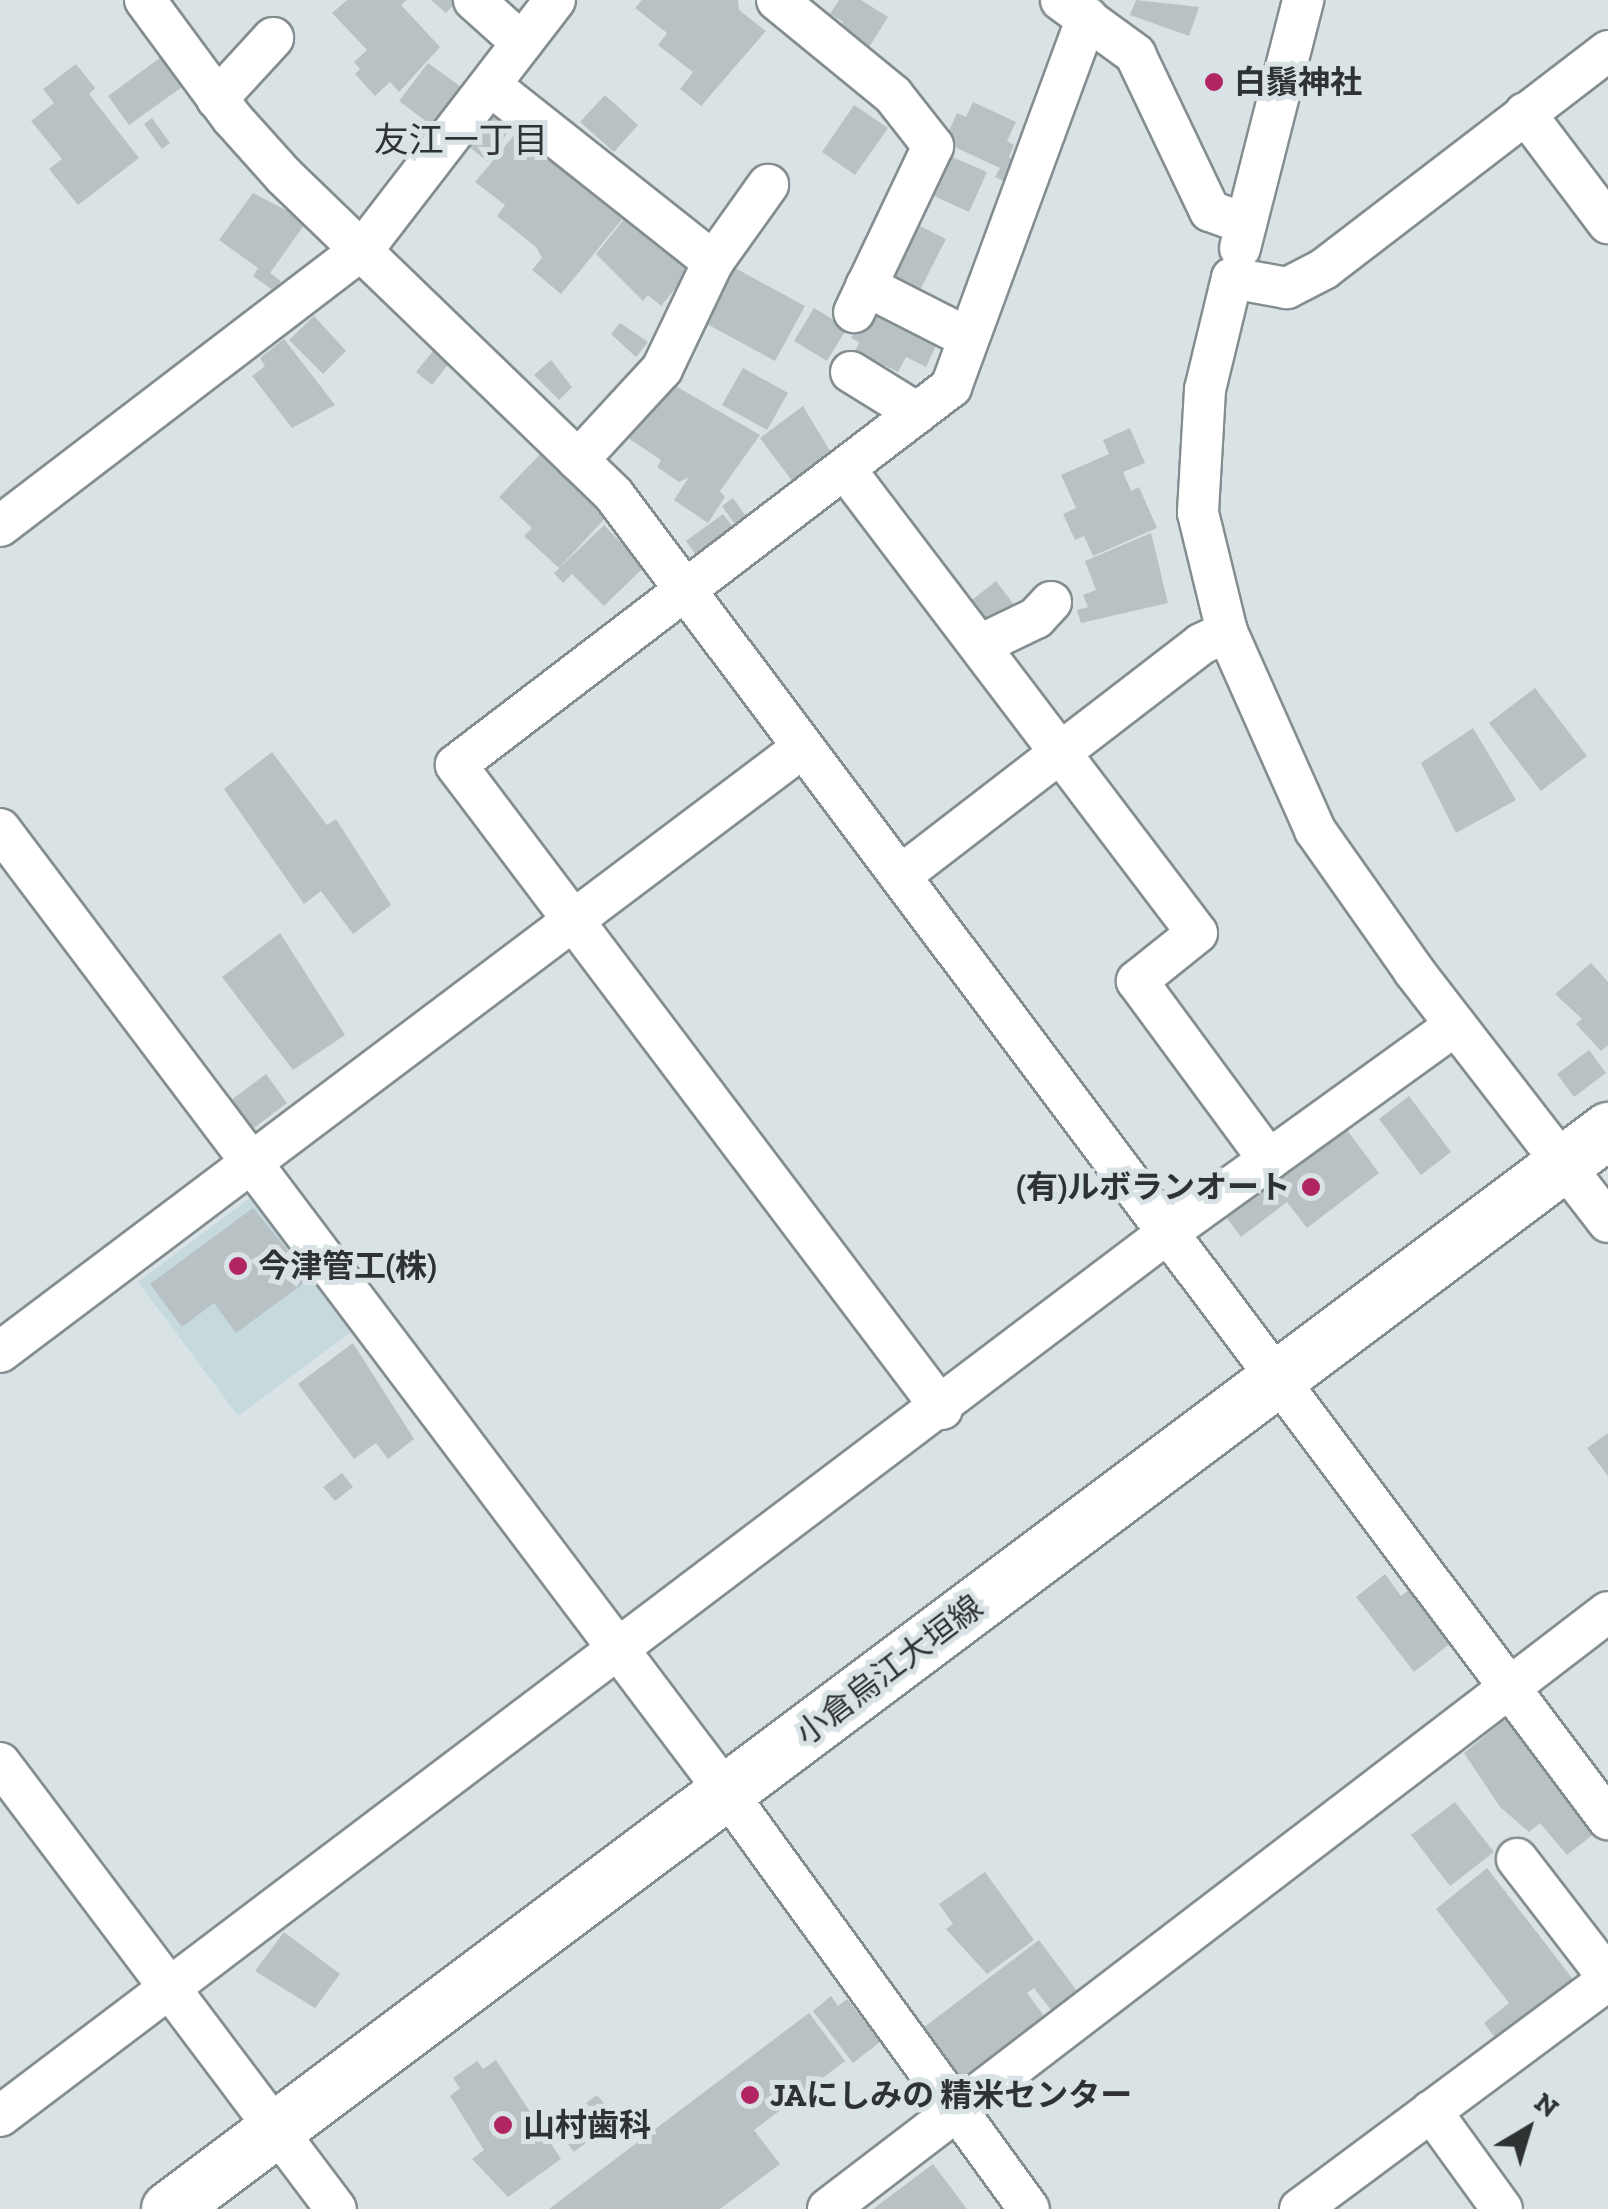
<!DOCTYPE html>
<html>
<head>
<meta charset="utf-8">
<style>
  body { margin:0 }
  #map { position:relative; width:1608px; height:2209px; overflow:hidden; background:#d9e3e5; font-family:"Zilla Slab","Noto Sans JP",serif }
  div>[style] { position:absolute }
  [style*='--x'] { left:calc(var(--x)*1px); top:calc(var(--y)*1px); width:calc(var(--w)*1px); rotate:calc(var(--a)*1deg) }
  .built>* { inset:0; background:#c6d9dd }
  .building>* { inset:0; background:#b8c2c4 }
  .roads { filter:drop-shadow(2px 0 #848d8f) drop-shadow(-2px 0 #848d8f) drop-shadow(0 2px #848d8f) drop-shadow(0 -2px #848d8f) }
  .minor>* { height:40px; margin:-20px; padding:0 20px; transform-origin:20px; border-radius:20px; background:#fff }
  .secondary>* { height:55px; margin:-27.5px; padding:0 27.5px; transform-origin:27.5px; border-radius:27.5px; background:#fff }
  .dots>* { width:28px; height:28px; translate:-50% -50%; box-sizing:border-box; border:5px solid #d9e3e5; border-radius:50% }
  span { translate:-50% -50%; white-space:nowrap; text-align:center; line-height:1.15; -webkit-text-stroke:10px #d9e3e5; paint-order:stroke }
  .poi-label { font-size:32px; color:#2f3233; font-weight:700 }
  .left { translate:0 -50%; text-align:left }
  .right { translate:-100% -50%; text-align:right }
  .street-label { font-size:32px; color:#2f3233 }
  .neighbourhood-label { font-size:35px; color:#2f3233 }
  .north { position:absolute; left:1478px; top:2079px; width:100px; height:100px; -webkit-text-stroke:8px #d9e3e5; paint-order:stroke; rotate:38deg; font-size:28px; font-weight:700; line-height:40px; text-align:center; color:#2f3233 }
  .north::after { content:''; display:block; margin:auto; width:35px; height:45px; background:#2f3233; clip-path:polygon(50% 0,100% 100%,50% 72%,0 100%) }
</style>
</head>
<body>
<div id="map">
  <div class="built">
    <div style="clip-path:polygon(254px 1195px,355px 1329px,238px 1416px,138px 1282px)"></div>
  </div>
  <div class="building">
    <div style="clip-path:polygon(347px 0,407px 0,401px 5px,440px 47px,399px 92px,390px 82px,375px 96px,355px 74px,360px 69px,354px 62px,367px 50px,332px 13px)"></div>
    <div style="clip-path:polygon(431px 0,458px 0,446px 13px)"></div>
    <div style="clip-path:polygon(642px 0,738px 0,739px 10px,766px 31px,701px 106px,680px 89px,693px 72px,658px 45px,667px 33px,635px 8px)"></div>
    <div style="clip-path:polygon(839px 0,861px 0,888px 17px,864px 55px,834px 36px,843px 22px,830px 14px)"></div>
    <div style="clip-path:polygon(1136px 0,1199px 7px,1189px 36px,1130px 15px)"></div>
    <div style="clip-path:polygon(168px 52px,189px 82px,129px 125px,108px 96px)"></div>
    <div style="clip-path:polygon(428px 63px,464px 89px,435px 128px,399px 101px)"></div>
    <div style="clip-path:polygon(76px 64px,95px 88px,89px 94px,139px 158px,78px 205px,49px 169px,62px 159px,31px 121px,54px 103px,43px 89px)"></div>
    <div style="clip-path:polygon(605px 95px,638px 125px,614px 152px,580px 122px)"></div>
    <div style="clip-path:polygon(973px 102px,1016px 122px,1007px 141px,1014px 145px,1009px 157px,1017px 161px,1007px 183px,995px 177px,1000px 168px,944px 142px,957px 113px,966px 117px)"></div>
    <div style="clip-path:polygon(854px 105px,888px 128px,855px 175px,822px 152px)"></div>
    <div style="clip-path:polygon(490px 106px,514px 124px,487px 161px,463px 142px)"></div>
    <div style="clip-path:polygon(152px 118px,170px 143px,162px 149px,144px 124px)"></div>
    <div style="clip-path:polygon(515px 134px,624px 217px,561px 294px,532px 270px,542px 258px,536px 247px,497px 216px,505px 205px,475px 182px)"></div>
    <div style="clip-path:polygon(941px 152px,987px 172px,969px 212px,923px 191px)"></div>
    <div style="clip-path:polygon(253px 193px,307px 221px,270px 273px,281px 281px,274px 291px,253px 276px,258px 268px,219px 240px)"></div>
    <div style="clip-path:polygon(630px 212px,694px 266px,661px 306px,648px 295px,643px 301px,596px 254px)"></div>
    <div style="clip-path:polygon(916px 224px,946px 239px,917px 296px,882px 279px)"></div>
    <div style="clip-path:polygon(722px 261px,805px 306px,775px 361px,692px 316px)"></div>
    <div style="clip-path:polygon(872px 298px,942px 333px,926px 367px,906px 357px,898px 372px,855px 351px,859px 342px,851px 338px)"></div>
    <div style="clip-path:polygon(814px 308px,847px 328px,827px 361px,794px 341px)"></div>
    <div style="clip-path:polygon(314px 316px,346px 351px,323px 374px,289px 340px)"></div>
    <div style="clip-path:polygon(620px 323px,648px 342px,636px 357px,611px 334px)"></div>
    <div style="clip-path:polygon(284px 339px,335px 405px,292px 428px,252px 376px,265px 366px,260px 358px)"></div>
    <div style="clip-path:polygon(437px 346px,453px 358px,432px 385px,416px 372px)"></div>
    <div style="clip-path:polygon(551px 360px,572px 387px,559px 400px,534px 375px)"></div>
    <div style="clip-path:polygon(743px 368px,788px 393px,767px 430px,722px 405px)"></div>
    <div style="clip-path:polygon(660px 377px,760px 435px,720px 491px,725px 497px,708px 523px,674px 500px,689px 477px,679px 482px,657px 467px,661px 460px,622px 434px)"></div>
    <div style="clip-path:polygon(803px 406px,836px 461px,799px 490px,760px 438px)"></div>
    <div style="clip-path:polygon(1130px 428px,1145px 463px,1123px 472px,1131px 491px,1139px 487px,1157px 528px,1093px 556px,1084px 536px,1075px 540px,1063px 514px,1076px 508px,1061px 475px,1109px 454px,1103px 440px)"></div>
    <div style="clip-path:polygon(546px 448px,610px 513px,559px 568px,524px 536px,532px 528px,499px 497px)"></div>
    <div style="clip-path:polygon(733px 498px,748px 519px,737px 527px,722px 506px)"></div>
    <div style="clip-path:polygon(723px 514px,739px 535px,702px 563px,686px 541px)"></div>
    <div style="clip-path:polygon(604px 525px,644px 567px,604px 606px,572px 574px,563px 583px,554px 573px)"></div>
    <div style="clip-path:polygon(1151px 533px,1168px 603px,1081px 623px,1077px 610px,1088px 607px,1083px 595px,1096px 590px,1085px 561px)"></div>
    <div style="clip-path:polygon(996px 581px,1015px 606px,991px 625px,972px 600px)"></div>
    <div style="clip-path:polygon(1535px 688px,1587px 756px,1541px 791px,1489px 723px)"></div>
    <div style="clip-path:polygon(1473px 728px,1516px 800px,1456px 833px,1421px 763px)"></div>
    <div style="clip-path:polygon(272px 752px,327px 825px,336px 819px,391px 905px,353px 934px,321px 891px,304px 904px,224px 789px)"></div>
    <div style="clip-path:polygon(280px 933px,345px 1035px,293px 1070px,222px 977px)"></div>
    <div style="clip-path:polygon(1591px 963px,1608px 982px,1608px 1045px,1601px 1051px,1576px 1024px,1582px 1019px,1555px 994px)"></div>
    <div style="clip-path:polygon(1589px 1050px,1606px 1073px,1574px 1097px,1557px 1074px)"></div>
    <div style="clip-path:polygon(266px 1074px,287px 1103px,251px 1130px,230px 1101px)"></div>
    <div style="clip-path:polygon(1409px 1096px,1451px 1152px,1421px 1175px,1379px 1119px)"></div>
    <div style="clip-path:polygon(1344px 1126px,1379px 1173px,1307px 1228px,1287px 1202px,1241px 1237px,1225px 1216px)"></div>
    <div style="clip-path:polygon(253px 1208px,311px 1278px,236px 1333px,214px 1303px,182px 1327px,150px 1284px)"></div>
    <div style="clip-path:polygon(353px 1343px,414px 1439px,388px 1459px,376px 1443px,354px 1459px,298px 1384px)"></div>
    <div style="clip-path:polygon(1608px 1433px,1608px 1476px,1587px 1448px)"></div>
    <div style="clip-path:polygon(342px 1473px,353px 1487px,335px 1501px,323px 1487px)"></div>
    <div style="clip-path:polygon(1385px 1574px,1401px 1596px,1414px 1586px,1452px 1642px,1414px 1672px,1356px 1597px)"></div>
    <div style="clip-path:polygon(1514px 1712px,1605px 1825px,1567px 1855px,1540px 1823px,1529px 1832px,1500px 1807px,1464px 1753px)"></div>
    <div style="clip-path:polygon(1455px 1802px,1494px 1852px,1450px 1886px,1411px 1835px)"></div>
    <div style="clip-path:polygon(1487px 1868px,1579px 1987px,1502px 2047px,1484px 2023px,1509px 2003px,1436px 1909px)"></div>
    <div style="clip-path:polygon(985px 1872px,1034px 1940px,987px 1974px,946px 1929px,953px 1924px,939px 1904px)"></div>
    <div style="clip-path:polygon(284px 1932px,340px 1974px,315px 2008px,255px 1971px)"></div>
    <div style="clip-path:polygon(1039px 1940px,1077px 1991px,1051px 2010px,1034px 1988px,1027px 1993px,1045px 2017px,962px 2080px,923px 2028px)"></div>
    <div style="clip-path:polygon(831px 1996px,838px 2006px,847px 1999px,880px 2042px,853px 2063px,813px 2011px)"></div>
    <div style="clip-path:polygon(809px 2013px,845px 2061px,754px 2130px,780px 2164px,720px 2209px,549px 2209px)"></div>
    <div style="clip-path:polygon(496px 2060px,561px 2159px,508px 2197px,472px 2159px,484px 2150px,450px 2096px,460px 2088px,453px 2078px,477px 2061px,483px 2069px)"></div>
    <div style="clip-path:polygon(597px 2095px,615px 2116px,591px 2136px,573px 2113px)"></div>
    <div style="clip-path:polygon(578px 2130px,587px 2142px,574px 2152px,565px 2140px)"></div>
    <div style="clip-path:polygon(933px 2164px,967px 2209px,873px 2209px)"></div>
  </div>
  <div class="roads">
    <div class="minor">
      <div style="--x:145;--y:0;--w:147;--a:53.6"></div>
      <div style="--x:232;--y:118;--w:78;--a:48.1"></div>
      <div style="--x:284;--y:176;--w:459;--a:44"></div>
      <div style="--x:614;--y:495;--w:1656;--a:53.1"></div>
      <div style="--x:474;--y:0;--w:64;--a:41.9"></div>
      <div style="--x:777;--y:0;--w:150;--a:39.3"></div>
      <div style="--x:893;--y:95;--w:65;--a:51.9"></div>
      <div style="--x:933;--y:146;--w:184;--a:115.4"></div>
      <div style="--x:1061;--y:0;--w:92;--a:36.1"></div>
      <div style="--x:1135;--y:54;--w:174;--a:64.5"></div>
      <div style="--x:1210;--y:211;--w:38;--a:20"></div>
      <div style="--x:1608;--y:51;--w:358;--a:142.5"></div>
      <div style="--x:1324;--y:269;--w:42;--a:152.8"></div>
      <div style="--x:1287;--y:288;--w:56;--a:-169.7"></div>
      <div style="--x:1232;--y:278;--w:115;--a:103.6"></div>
      <div style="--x:1205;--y:390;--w:123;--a:93.3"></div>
      <div style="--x:1198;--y:513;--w:122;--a:76.3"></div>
      <div style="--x:1227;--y:632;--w:217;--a:66"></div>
      <div style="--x:1315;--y:830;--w:172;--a:54.9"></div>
      <div style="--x:1414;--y:971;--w:317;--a:52.3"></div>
      <div style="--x:490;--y:85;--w:285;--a:38.4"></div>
      <div style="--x:713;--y:262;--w:119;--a:115.5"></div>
      <div style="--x:662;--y:369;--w:124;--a:132.7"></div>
      <div style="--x:217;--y:99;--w:83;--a:-47.4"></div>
      <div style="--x:1525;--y:113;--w:138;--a:53"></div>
      <div style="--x:1240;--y:248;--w:256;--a:-75.7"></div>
      <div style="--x:713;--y:262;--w:95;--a:-54.5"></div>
      <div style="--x:866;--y:286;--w:114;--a:27"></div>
      <div style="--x:851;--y:372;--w:78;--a:31.8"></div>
      <div style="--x:845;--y:469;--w:582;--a:52.82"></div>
      <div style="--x:1197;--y:933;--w:77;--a:141.3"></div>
      <div style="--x:1137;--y:981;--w:222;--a:53.6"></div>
      <div style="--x:0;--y:526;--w:458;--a:-37.4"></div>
      <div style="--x:364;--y:248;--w:313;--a:-52.4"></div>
      <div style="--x:982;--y:644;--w:60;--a:-25.7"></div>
      <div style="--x:1036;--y:618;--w:22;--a:-47"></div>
      <div style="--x:0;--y:829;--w:1206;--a:52.99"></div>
      <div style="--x:726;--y:1792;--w:515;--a:54"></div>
      <div style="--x:900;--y:876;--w:380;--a:-37.6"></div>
      <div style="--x:1201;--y:644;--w:29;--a:-25"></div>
      <div style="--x:0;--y:1352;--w:1004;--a:-36.98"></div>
      <div style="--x:942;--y:1409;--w:807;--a:-127.04"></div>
      <div style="--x:456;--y:765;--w:623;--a:-37.37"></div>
      <div style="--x:951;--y:387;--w:394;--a:-69.8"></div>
      <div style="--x:0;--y:1763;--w:558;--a:53.01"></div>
      <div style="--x:1517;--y:1859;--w:149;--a:52.4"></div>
      <div style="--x:1431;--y:2111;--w:121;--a:54.1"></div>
      <div style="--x:0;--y:2116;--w:1467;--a:-37.1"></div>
      <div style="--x:1170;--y:1231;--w:352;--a:-35.8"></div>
      <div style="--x:828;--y:2209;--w:982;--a:-37.43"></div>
      <div style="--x:1300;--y:2209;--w:384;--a:-36.6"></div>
    </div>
    <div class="secondary">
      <div style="--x:169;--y:2209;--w:1799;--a:-36.86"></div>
    </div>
  </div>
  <div class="dots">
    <div style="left:1214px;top:82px;background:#b12662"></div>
    <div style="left:1311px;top:1187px;background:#b12662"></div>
    <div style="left:238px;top:1266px;background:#b12662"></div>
    <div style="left:750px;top:2095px;background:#b12662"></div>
    <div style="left:503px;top:2125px;background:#b12662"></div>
  </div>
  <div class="poi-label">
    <span class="left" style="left:1234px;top:82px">白鬚神社</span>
    <span class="right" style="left:1291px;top:1187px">(有)ルボランオート</span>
    <span class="left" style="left:258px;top:1266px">今津管工(株)</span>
    <span class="left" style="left:770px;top:2095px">JAにしみの 精米センター</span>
    <span class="left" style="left:523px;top:2125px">山村歯科</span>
  </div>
  <div class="street-label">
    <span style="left:889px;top:1670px;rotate:-37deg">小倉烏江大垣線</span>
  </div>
  <div class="neighbourhood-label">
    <span style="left:461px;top:140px">友江一丁目</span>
  </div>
  <div class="north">N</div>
</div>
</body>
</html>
